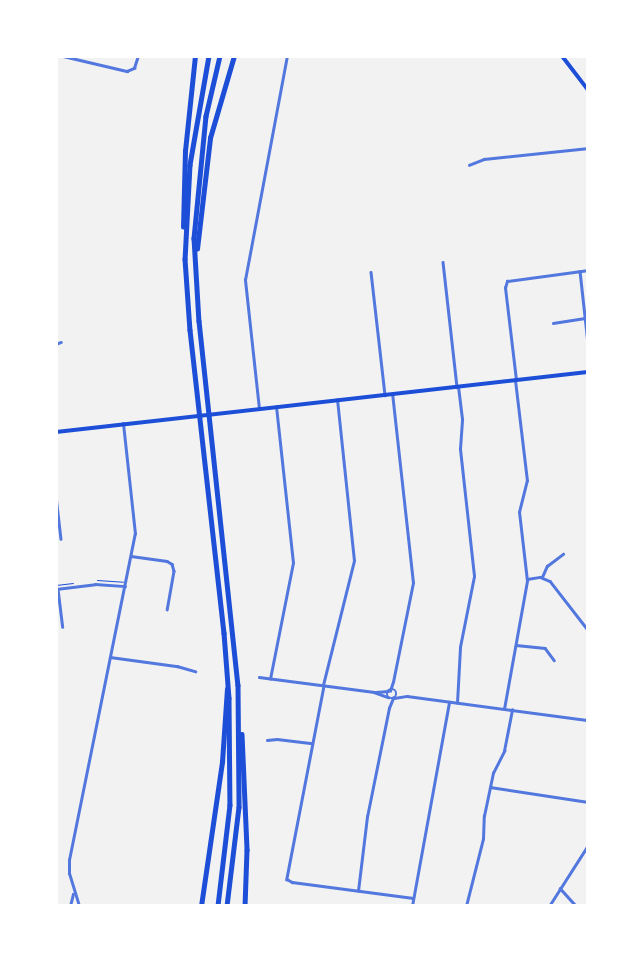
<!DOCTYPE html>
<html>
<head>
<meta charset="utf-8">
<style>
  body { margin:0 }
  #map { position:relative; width:644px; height:962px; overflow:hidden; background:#f2f2f2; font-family:Merriweather,serif }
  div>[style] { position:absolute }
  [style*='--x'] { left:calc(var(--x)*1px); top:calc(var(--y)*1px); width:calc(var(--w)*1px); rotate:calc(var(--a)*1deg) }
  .path>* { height:1px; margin:-0.5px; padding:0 0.5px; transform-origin:0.5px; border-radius:0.5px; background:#1d4ed8 }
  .minor>* { height:2.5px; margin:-1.25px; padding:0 1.25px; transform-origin:1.25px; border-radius:1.25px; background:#5277de }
  .minor>.ring { margin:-1.25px; padding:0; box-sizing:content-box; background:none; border:2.5px solid #5277de; border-radius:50% }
  .tertiary>* { height:3px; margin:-1.5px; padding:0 1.5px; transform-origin:1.5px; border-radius:1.5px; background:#5277de }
  .secondary>* { height:4px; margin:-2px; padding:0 2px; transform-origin:2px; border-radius:2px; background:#1d4ed8 }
  .motorway>* { height:4.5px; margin:-2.25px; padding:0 2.25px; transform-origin:2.25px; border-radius:2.25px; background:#1d4ed8 }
  span { translate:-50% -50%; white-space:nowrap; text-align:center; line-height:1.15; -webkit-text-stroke:5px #fff; paint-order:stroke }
  .frame { position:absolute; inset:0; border:58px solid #fff; pointer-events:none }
</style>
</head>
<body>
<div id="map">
  <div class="path">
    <div style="--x:97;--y:580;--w:26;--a:4"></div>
    <div style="--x:56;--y:585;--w:17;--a:-7"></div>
  </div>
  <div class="minor">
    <div style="--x:63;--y:56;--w:66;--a:13.2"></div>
    <div style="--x:127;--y:71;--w:8;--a:-23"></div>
    <div style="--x:134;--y:68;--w:13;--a:-72"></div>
    <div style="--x:469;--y:165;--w:16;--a:-22"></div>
    <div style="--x:484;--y:159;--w:105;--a:-6"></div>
    <div style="--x:443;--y:262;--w:126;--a:83.6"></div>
    <div style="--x:580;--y:271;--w:72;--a:83.7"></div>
    <div style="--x:371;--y:272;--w:124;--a:83.5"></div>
    <div style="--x:553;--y:323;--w:32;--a:-9"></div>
    <div style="--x:56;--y:344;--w:5;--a:-22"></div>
    <div style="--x:516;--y:380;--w:93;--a:-96.8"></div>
    <div style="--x:505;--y:288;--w:7;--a:-74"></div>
    <div style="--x:507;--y:281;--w:82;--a:-7.7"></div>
    <div style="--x:259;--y:409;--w:130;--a:-96.2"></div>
    <div style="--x:245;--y:280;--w:228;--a:-79.4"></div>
    <div style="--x:56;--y:469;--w:22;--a:90"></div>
    <div style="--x:56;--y:496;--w:43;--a:83.4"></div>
    <div style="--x:131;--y:556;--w:36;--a:8"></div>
    <div style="--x:167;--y:561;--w:6;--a:31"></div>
    <div style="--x:172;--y:564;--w:7;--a:74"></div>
    <div style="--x:174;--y:571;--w:39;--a:100"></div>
    <div style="--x:542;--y:577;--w:12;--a:-66"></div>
    <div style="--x:547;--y:566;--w:20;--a:-37"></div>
    <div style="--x:527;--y:579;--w:13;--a:-9"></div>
    <div style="--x:540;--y:577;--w:11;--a:22"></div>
    <div style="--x:550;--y:581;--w:62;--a:52.2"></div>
    <div style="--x:56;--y:589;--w:39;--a:-7"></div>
    <div style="--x:95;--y:584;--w:30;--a:4"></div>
    <div style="--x:58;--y:589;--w:38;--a:83"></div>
    <div style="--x:516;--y:645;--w:29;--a:6"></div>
    <div style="--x:545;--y:648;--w:15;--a:53"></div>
    <div style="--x:110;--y:657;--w:68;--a:7.7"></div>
    <div style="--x:177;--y:666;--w:19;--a:16"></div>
    <div style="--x:259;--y:677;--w:116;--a:7.4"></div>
    <div style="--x:374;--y:692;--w:15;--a:20"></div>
    <div style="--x:270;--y:679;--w:118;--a:-78.8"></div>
    <div style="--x:293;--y:563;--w:157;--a:-96.2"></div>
    <div style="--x:323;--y:685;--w:128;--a:-76"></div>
    <div style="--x:354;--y:561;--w:162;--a:-96"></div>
    <div style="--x:324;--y:686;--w:197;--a:100.9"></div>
    <div style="--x:287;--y:879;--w:6;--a:31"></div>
    <div style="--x:292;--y:882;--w:122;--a:7.5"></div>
    <div class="ring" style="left:387.5px;top:689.5px;width:6.5px;height:6.5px"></div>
    <div style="--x:390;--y:691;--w:9;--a:-72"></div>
    <div style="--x:393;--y:682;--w:101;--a:-78.6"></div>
    <div style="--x:413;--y:583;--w:190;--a:-96.3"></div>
    <div style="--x:376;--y:692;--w:12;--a:-5"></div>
    <div style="--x:394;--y:698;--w:13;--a:-9"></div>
    <div style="--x:407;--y:696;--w:183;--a:7.6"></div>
    <div style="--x:457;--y:703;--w:56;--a:-86.9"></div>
    <div style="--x:460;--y:647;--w:72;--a:-78.8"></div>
    <div style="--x:474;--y:576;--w:128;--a:-96.3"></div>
    <div style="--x:460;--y:449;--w:30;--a:-86"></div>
    <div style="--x:462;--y:419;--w:32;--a:-97"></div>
    <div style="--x:504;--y:709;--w:130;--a:-79.8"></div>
    <div style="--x:527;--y:581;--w:69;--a:-96.6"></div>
    <div style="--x:519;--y:512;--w:32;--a:-76"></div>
    <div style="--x:527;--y:481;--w:101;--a:-96.8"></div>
    <div style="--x:267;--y:740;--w:10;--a:-6"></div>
    <div style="--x:277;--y:739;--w:35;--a:7"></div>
    <div style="--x:490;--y:787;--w:99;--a:8.7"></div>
    <div style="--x:560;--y:888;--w:24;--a:48"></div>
    <div style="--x:358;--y:891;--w:75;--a:-83.1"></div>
    <div style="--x:367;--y:817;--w:111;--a:-78.6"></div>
    <div style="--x:389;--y:708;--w:11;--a:-68"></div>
    <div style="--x:70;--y:906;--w:12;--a:-76"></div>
    <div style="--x:79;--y:906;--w:34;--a:-107"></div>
    <div style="--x:69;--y:874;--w:14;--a:-90"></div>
    <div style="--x:69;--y:860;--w:333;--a:-78.6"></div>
    <div style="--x:135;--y:534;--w:111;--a:-96.2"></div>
    <div style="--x:412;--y:906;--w:207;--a:-79.7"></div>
    <div style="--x:466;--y:906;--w:69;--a:-75.8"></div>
    <div style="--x:483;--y:839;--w:23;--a:-88"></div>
    <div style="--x:484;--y:816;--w:44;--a:-78.2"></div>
    <div style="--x:493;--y:773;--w:25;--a:-63"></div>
    <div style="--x:504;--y:751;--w:42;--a:-79"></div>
  </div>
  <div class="tertiary">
    <div style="--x:549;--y:906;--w:72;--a:-57.4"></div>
  </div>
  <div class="secondary">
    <div style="--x:562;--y:56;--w:43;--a:52.6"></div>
    <div style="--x:56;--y:432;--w:535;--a:-6.43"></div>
  </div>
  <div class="motorway">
    <div style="--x:209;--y:56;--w:111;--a:99.9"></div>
    <div style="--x:190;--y:165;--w:94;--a:93"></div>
    <div style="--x:185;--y:259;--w:71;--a:86"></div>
    <div style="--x:190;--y:330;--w:305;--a:83.6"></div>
    <div style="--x:224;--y:633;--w:65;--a:85.6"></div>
    <div style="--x:229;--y:698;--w:107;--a:89.5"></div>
    <div style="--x:230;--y:805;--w:102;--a:96.8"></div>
    <div style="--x:220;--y:56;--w:62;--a:103.1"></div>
    <div style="--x:206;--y:116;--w:123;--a:95.6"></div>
    <div style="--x:194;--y:238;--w:83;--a:86.6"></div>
    <div style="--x:199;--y:321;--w:366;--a:83.9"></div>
    <div style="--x:238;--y:685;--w:122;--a:89.5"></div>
    <div style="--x:239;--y:807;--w:100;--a:96.9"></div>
    <div style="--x:183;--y:227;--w:76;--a:-88.5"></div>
    <div style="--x:185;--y:151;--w:96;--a:-84"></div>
    <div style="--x:197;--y:249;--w:112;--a:-83.3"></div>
    <div style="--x:210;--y:138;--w:85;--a:-73.7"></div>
    <div style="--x:242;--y:734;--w:116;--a:87.5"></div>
    <div style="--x:247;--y:850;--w:56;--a:92"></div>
    <div style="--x:201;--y:906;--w:146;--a:-81.7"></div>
    <div style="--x:222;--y:762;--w:73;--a:-86.1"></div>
  </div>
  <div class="frame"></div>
</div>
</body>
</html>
